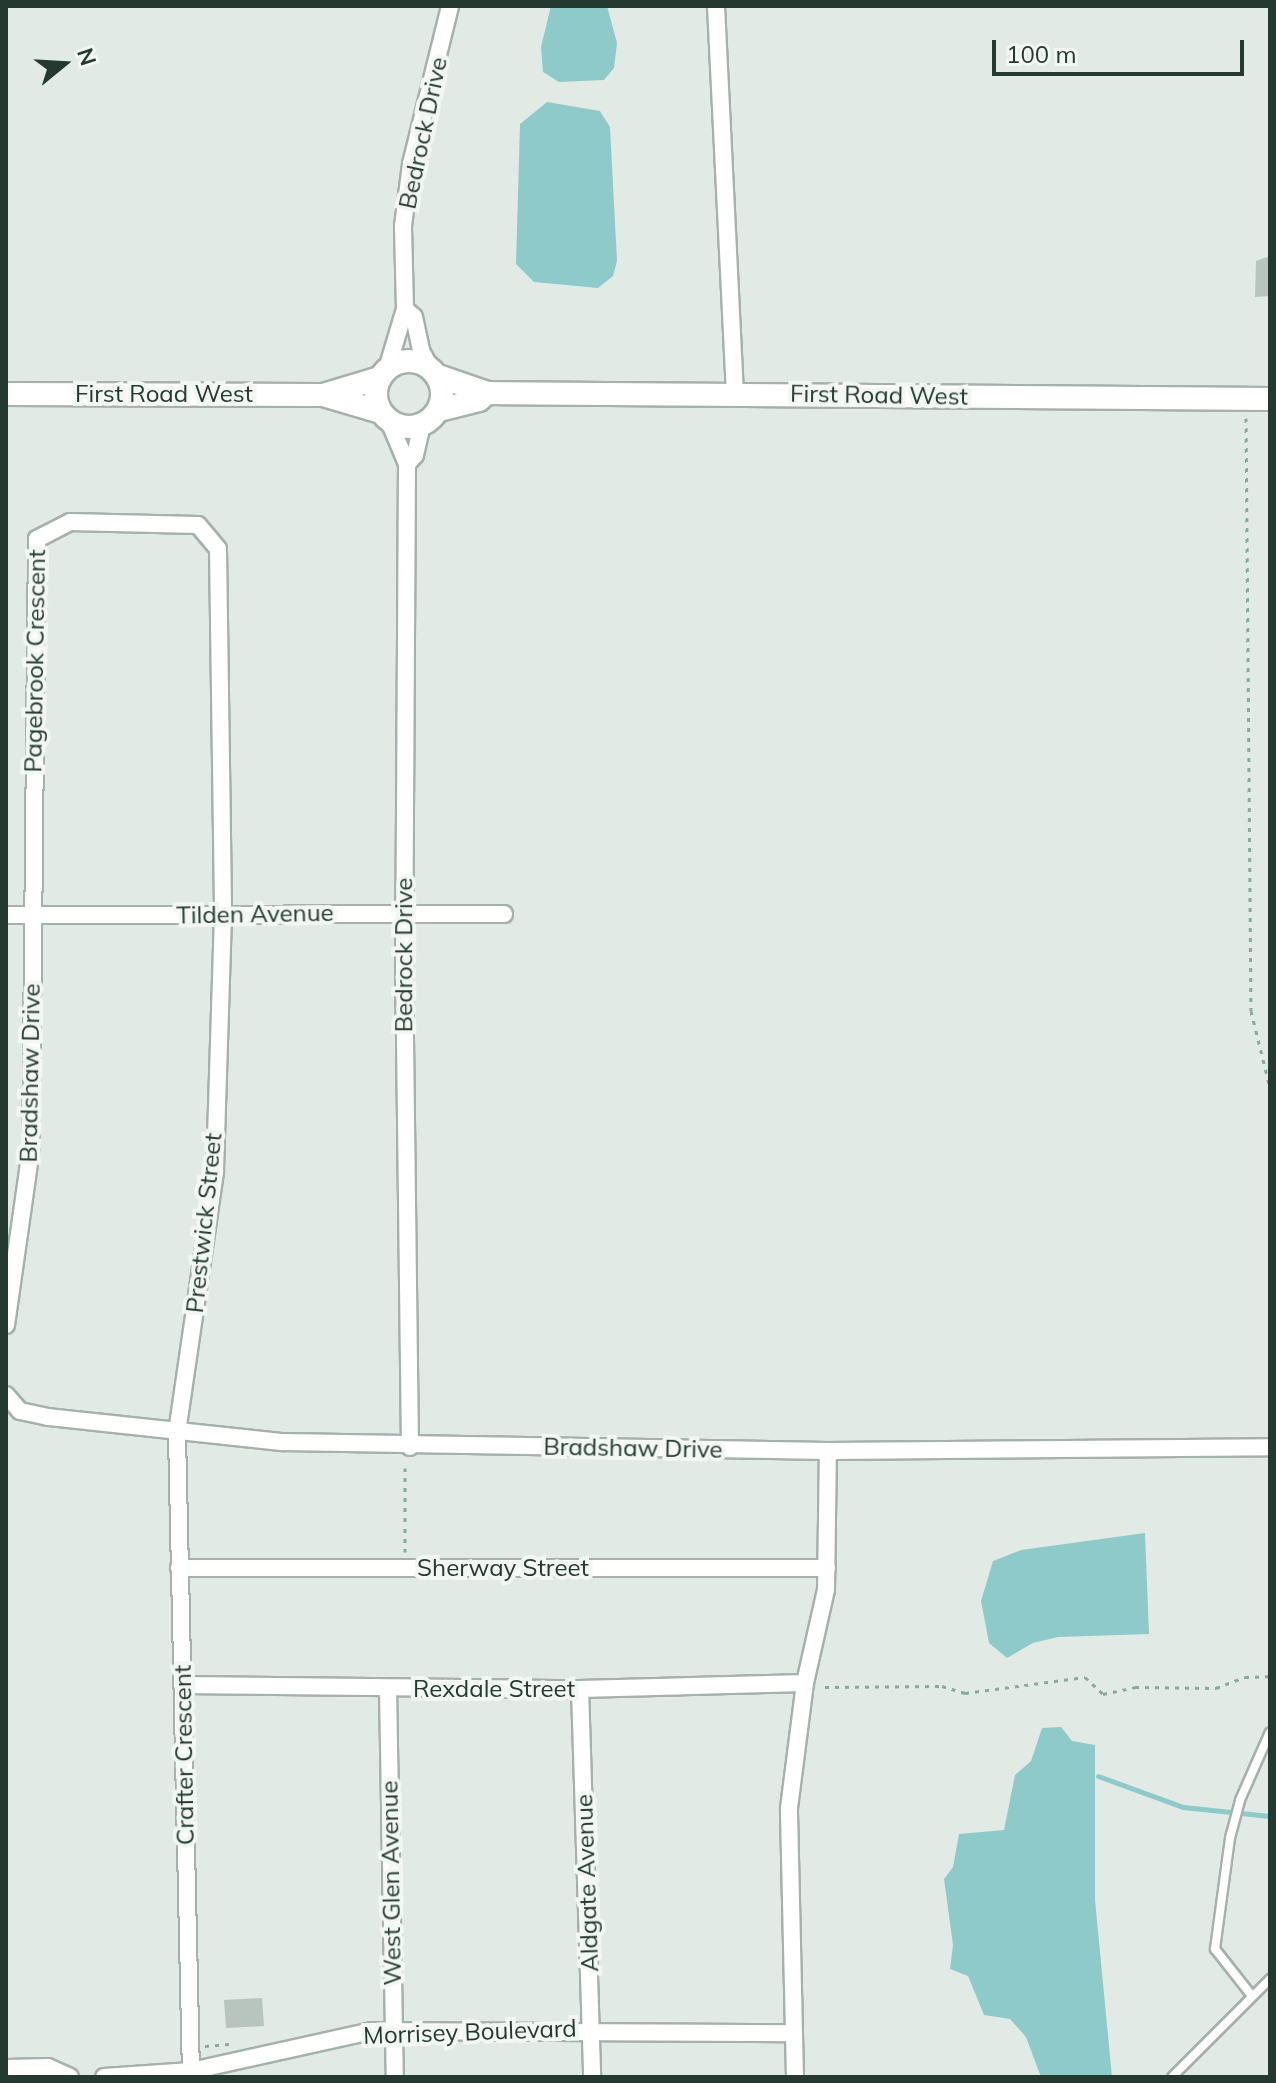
<!DOCTYPE html>
<html>
<head>
<meta charset="utf-8">
<style>
  body { margin:0 }
  #map { position:relative; width:1276px; height:2083px; overflow:hidden; background:#e2eae5; font-family:Mulish,sans-serif }
  div>[style] { position:absolute }
  [style*='--x'] { left:calc(var(--x)*1px); top:calc(var(--y)*1px); width:calc(var(--w)*1px); rotate:calc(var(--a)*1deg) }
  .water>* { inset:0; background:#8fcaca }
  .stream>* { height:5px; margin:-2.5px; padding:0 2.5px; transform-origin:2.5px; border-radius:2.5px; background:#8fcaca }
  .building>* { inset:0; background:#b7c5be }
  .path>* { height:3px; margin-top:-1.5px; transform-origin:0; background:repeating-linear-gradient(90deg,#85ab99 0 4px,transparent 0 10px) }
  .roads { filter:drop-shadow(2px 0 #a5b1ab) drop-shadow(-2px 0 #a5b1ab) drop-shadow(0 2px #a5b1ab) drop-shadow(0 -2px #a5b1ab) }
  .lane>* { height:8px; margin:-4px; padding:0 4px; transform-origin:4px; border-radius:4px; background:#fff }
  .street>* { height:16px; margin:-8px; padding:0 8px; transform-origin:8px; border-radius:8px; background:#fff }
  .secondary>* { height:22px; margin:-11px; padding:0 11px; transform-origin:11px; border-radius:11px; background:#fff }
  .secondary>.ring { margin:-11px; padding:0; box-sizing:content-box; background:none; border:22px solid #fff; border-radius:50% }
  span { translate:-50% -50%; white-space:nowrap; text-align:center; line-height:1.15; -webkit-text-stroke:8px #f2f7f4; paint-order:stroke }
  .street-label { font-size:24px; color:#243930 }
  .frame { position:absolute; inset:0; border:8px solid #243930; pointer-events:none }
  .north { position:absolute; left:24px; top:24px; width:80px; height:80px; -webkit-text-stroke:6px #f2f7f4; paint-order:stroke; rotate:72deg; font-size:22px; font-weight:700; line-height:32px; text-align:center; color:#243930 }
  .north::after { content:''; display:block; margin:auto; width:28px; height:36px; background:#243930; clip-path:polygon(50% 0,100% 100%,50% 72%,0 100%) }
  .scale { position:absolute; left:992px; top:40px; width:252px; height:36px; box-sizing:border-box; border:4px solid #243930; border-top:0; padding-left:10px; font-size:24px; line-height:28px; white-space:nowrap; color:#243930; -webkit-text-stroke:6px #f2f7f4; paint-order:stroke }
</style>
</head>
<body>
<div id="map">
  <div class="water">
    <div style="clip-path:polygon(551px 6px,607px 6px,617px 43px,614px 68px,604px 80px,559px 82px,543px 72px,541px 47px)"></div>
    <div style="clip-path:polygon(547px 102px,600px 111px,610px 127px,617px 261px,613px 276px,598px 288px,534px 282px,516px 264px,520px 124px)"></div>
    <div style="clip-path:polygon(1145px 1533px,1149px 1634px,1058px 1637px,1033px 1643px,1007px 1658px,989px 1643px,981px 1601px,993px 1561px,1021px 1550px)"></div>
    <div style="clip-path:polygon(1061px 1727px,1072px 1741px,1095px 1745px,1095px 1900px,1112px 2077px,1041px 2077px,1026px 2037px,1010px 2019px,984px 2015px,968px 1976px,950px 1969px,953px 1945px,944px 1879px,953px 1867px,959px 1834px,1004px 1830px,1015px 1775px,1031px 1761px,1042px 1728px)"></div>
  </div>
  <div class="stream">
    <div style="--x:1098;--y:1776;--w:90;--a:20"></div>
    <div style="--x:1183;--y:1807;--w:87;--a:5.9"></div>
  </div>
  <div class="building">
    <div style="clip-path:polygon(1270px 256px,1270px 296px,1255px 297px,1256px 261px)"></div>
    <div style="clip-path:polygon(262px 1998px,264px 2026px,226px 2028px,224px 2000px)"></div>
  </div>
  <div class="path">
    <div style="--x:1246;--y:418;--w:593;--a:89.52"></div>
    <div style="--x:1251;--y:1011;--w:79;--a:76.1"></div>
    <div style="--x:405;--y:1552;--w:84;--a:-90"></div>
    <div style="--x:825;--y:1687;--w:117;--a:-0.5"></div>
    <div style="--x:942;--y:1686;--w:24;--a:17"></div>
    <div style="--x:965;--y:1693;--w:121;--a:-7.6"></div>
    <div style="--x:1085;--y:1677;--w:25;--a:43"></div>
    <div style="--x:1103;--y:1694;--w:33;--a:-12"></div>
    <div style="--x:1135;--y:1687;--w:81;--a:0.7"></div>
    <div style="--x:1216;--y:1688;--w:31;--a:-21"></div>
    <div style="--x:1245;--y:1677;--w:25;--a:-2"></div>
    <div style="--x:205;--y:2046;--w:24;--a:-5"></div>
  </div>
  <div class="roads">
    <div class="lane">
      <div style="--x:1252;--y:1996;--w:60;--a:-128.2"></div>
      <div style="--x:1215;--y:1949;--w:112;--a:-82.3"></div>
      <div style="--x:1230;--y:1838;--w:39;--a:-75"></div>
      <div style="--x:1240;--y:1800;--w:74;--a:-66.2"></div>
      <div style="--x:1172;--y:2077;--w:139;--a:-45"></div>
    </div>
    <div class="street">
      <div style="--x:716;--y:6;--w:387;--a:87.2"></div>
      <div style="--x:405;--y:309;--w:12;--a:42"></div>
      <div style="--x:414;--y:317;--w:35;--a:78"></div>
      <div style="--x:421;--y:351;--w:18;--a:61"></div>
      <div style="--x:387;--y:369;--w:63;--a:-73.3"></div>
      <div style="--x:405;--y:309;--w:83;--a:-91.4"></div>
      <div style="--x:403;--y:226;--w:63;--a:-82.6"></div>
      <div style="--x:411;--y:164;--w:163;--a:-76.1"></div>
      <div style="--x:389;--y:421;--w:47;--a:67.3"></div>
      <div style="--x:6;--y:915;--w:498;--a:-0.1"></div>
      <div style="--x:6;--y:1325;--w:178;--a:-81.9"></div>
      <div style="--x:31;--y:1149;--w:610;--a:-89.44"></div>
      <div style="--x:37;--y:539;--w:37;--a:-27"></div>
      <div style="--x:70;--y:522;--w:128;--a:1.3"></div>
      <div style="--x:198;--y:525;--w:31;--a:50"></div>
      <div style="--x:218;--y:549;--w:366;--a:89.2"></div>
      <div style="--x:223;--y:915;--w:257;--a:91.8"></div>
      <div style="--x:215;--y:1172;--w:265;--a:98.3"></div>
      <div style="--x:177;--y:1434;--w:643;--a:88.75"></div>
      <div style="--x:6;--y:1395;--w:21;--a:49"></div>
      <div style="--x:20;--y:1411;--w:29;--a:12"></div>
      <div style="--x:48;--y:1417;--w:236;--a:6.1"></div>
      <div style="--x:283;--y:1442;--w:545;--a:0.95"></div>
      <div style="--x:828;--y:1451;--w:442;--a:-0.5"></div>
      <div style="--x:410;--y:1447;--w:462;--a:-90.7"></div>
      <div style="--x:404;--y:985;--w:521;--a:-89.67"></div>
      <div style="--x:407;--y:464;--w:12;--a:-48"></div>
      <div style="--x:415;--y:455;--w:31;--a:-77"></div>
      <div style="--x:179;--y:1568;--w:648;--a:0"></div>
      <div style="--x:182;--y:1685;--w:398;--a:0.6"></div>
      <div style="--x:580;--y:1689;--w:225;--a:-1.5"></div>
      <div style="--x:388;--y:1689;--w:388;--a:89"></div>
      <div style="--x:580;--y:1689;--w:388;--a:88.2"></div>
      <div style="--x:6;--y:2068;--w:42;--a:-1.4"></div>
      <div style="--x:48;--y:2067;--w:24;--a:24"></div>
      <div style="--x:104;--y:2077;--w:87;--a:-3.9"></div>
      <div style="--x:191;--y:2071;--w:185;--a:-12.5"></div>
      <div style="--x:372;--y:2031;--w:420;--a:0.3"></div>
      <div style="--x:795;--y:2077;--w:269;--a:-91.3"></div>
      <div style="--x:789;--y:1808;--w:126;--a:-82.7"></div>
      <div style="--x:805;--y:1683;--w:95;--a:-77.3"></div>
      <div style="--x:826;--y:1590;--w:139;--a:-89.2"></div>
    </div>
    <div class="secondary">
      <div class="ring" style="left:376px;top:361px;width:44px;height:44px"></div>
      <div style="--x:438;--y:376;--w:52;--a:19.1"></div>
      <div style="--x:487;--y:393;--w:783;--a:0.44"></div>
      <div style="--x:6;--y:394;--w:317;--a:0.2"></div>
      <div style="--x:323;--y:395;--w:60;--a:16.3"></div>
      <div style="--x:323;--y:395;--w:59;--a:-16.6"></div>
      <div style="--x:439;--y:410;--w:41;--a:-14"></div>
      <div style="--x:479;--y:400;--w:11;--a:-41"></div>
    </div>
  </div>
  <div class="street-label">
    <span style="left:423px;top:133px;rotate:-78deg">Bedrock Drive</span>
    <span style="left:164px;top:394px">First Road West</span>
    <span style="left:879px;top:395px;rotate:1deg">First Road West</span>
    <span style="left:35px;top:661px;rotate:-89deg">Pagebrook Crescent</span>
    <span style="left:255px;top:914px;rotate:-1deg">Tilden Avenue</span>
    <span style="left:404px;top:955px;rotate:-90deg">Bedrock Drive</span>
    <span style="left:30px;top:1073px;rotate:-89deg">Bradshaw Drive</span>
    <span style="left:204px;top:1223px;rotate:-84deg">Prestwick Street</span>
    <span style="left:633px;top:1448px;rotate:1deg">Bradshaw Drive</span>
    <span style="left:503px;top:1568px">Sherway Street</span>
    <span style="left:494px;top:1689px">Rexdale Street</span>
    <span style="left:184px;top:1755px;rotate:-91deg">Crafter Crescent</span>
    <span style="left:391px;top:1883px;rotate:-91deg">West Glen Avenue</span>
    <span style="left:587px;top:1883px;rotate:-92deg">Aldgate Avenue</span>
    <span style="left:470px;top:2032px;rotate:-2deg">Morrisey Boulevard</span>
  </div>
  <div class="frame"></div>
  <div class="north">N</div>
  <div class="scale">100 m</div>
</div>
</body>
</html>
